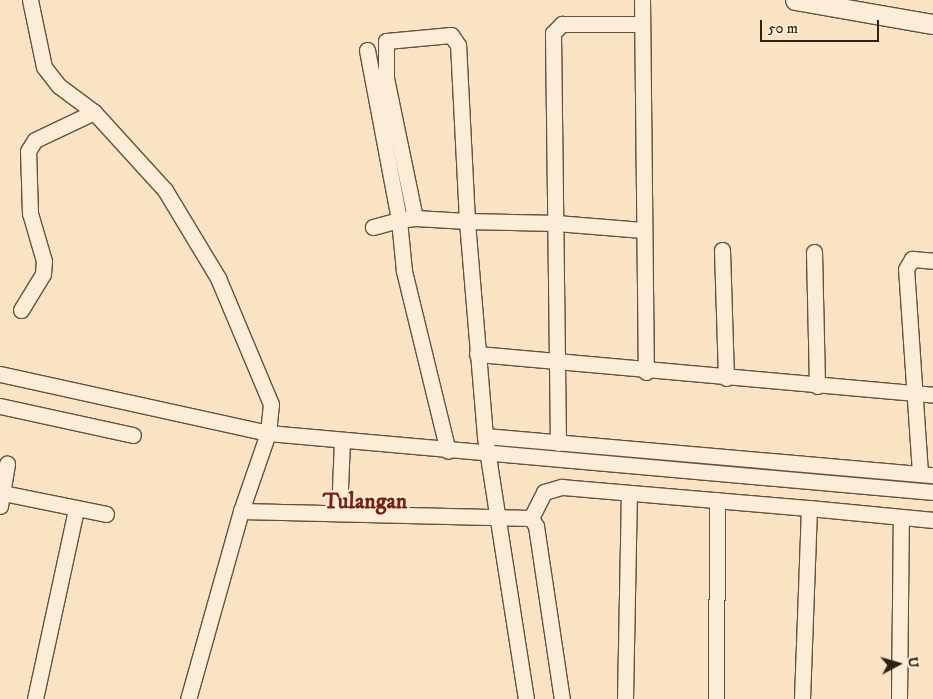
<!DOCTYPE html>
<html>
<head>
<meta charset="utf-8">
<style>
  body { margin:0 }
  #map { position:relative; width:933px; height:699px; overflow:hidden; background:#f9e3c2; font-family:"IM FELL DW Pica",serif }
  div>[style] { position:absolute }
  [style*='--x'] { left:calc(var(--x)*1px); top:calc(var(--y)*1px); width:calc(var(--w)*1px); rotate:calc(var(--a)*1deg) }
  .roads { filter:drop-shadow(1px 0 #625240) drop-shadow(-1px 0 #625240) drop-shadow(0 1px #625240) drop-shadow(0 -1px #625240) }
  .minor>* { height:15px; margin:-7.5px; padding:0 7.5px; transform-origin:7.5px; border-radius:7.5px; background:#fbedd7 }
  .tertiary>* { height:19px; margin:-9.5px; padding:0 9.5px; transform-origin:9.5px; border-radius:9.5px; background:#fbedd7 }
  span { translate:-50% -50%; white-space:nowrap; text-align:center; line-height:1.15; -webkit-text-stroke:4px #fbedd7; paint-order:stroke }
  .quarter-label { font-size:22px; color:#7a1f14; font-weight:700 }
  .north { position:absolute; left:873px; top:639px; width:50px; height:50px; -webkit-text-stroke:4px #fbedd7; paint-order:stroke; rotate:84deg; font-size:14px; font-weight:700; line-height:20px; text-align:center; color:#2f2115 }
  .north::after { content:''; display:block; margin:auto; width:18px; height:22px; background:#2f2115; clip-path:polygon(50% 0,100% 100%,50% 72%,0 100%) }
  .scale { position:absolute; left:760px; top:20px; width:119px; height:22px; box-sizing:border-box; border:2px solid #2f2115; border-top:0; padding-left:6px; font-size:15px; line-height:18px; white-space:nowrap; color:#2f2115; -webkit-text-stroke:4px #fbedd7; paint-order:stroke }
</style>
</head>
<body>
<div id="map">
  <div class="roads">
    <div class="minor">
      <div style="--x:30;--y:0;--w:68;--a:78.2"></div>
      <div style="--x:44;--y:67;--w:24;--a:52"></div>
      <div style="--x:59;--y:86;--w:44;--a:36.6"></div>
      <div style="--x:94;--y:112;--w:105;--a:47.7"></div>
      <div style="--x:165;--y:190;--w:103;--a:58.9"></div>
      <div style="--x:218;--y:278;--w:137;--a:67.2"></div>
      <div style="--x:271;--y:404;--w:29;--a:96"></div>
      <div style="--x:268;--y:433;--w:83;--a:109.1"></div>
      <div style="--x:241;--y:511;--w:195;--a:105.7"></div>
      <div style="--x:642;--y:0;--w:372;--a:89.4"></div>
      <div style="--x:367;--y:50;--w:173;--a:79.3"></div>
      <div style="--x:399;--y:220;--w:27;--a:165"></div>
      <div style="--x:415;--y:218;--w:16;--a:173"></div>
      <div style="--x:399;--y:220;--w:51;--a:84.4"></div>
      <div style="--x:404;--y:271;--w:185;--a:76.3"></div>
      <div style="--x:722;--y:250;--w:128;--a:88.2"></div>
      <div style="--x:814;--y:252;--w:134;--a:88.7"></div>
      <div style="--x:21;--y:310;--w:42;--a:-58.6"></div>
      <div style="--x:43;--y:274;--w:13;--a:-86"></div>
      <div style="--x:44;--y:261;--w:50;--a:-106.3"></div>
      <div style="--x:30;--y:213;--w:62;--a:-91.8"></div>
      <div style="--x:28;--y:151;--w:13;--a:-58"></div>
      <div style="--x:35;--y:140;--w:65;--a:-25.4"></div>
      <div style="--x:477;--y:354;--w:458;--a:5.1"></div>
      <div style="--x:0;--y:374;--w:274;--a:12.4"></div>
      <div style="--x:268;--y:433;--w:668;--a:5.07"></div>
      <div style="--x:0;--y:406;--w:136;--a:12.3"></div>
      <div style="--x:485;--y:436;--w:450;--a:5"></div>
      <div style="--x:558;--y:443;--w:410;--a:-90.7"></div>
      <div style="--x:553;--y:33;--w:13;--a:-45"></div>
      <div style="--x:562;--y:24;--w:78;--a:0"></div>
      <div style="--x:920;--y:473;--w:204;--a:-93.9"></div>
      <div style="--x:906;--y:269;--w:12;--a:-59"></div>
      <div style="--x:912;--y:259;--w:21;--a:5"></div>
      <div style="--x:3;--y:493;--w:105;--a:11.5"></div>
      <div style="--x:0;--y:506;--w:43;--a:-80.5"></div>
      <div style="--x:809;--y:508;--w:125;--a:5.5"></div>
      <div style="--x:241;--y:511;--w:290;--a:1.4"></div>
      <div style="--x:531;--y:518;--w:9;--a:58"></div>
      <div style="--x:536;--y:526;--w:175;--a:81.5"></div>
      <div style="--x:339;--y:512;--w:72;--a:-87.6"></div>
      <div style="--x:531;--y:518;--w:29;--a:-63"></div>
      <div style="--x:544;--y:492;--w:19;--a:-16"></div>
      <div style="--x:562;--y:487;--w:248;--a:4.9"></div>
      <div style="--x:809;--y:508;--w:191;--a:92.1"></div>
      <div style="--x:35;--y:699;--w:194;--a:-77.8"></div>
      <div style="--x:526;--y:699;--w:266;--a:-98.9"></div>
      <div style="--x:485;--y:436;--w:216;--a:-94.8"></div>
      <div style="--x:467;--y:221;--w:176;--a:-92.9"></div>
      <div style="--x:458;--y:45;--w:12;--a:-125"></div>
      <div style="--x:451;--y:35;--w:65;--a:174.7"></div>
      <div style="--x:386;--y:41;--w:37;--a:90"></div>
      <div style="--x:386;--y:78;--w:143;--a:78.3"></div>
      <div style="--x:415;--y:218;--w:52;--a:3.3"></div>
      <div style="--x:467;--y:221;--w:89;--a:1.3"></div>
      <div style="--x:556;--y:223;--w:87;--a:4.6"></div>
      <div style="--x:625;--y:699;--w:206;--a:-88.9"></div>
      <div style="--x:716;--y:699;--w:199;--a:-89.7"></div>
      <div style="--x:899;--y:699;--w:182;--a:-89.4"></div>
    </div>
    <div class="tertiary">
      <div style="--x:795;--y:0;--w:140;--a:9.9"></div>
    </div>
  </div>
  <div class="quarter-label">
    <span style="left:365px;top:502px">Tulangan</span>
  </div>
  <div class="north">U</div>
  <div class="scale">50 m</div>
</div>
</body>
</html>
